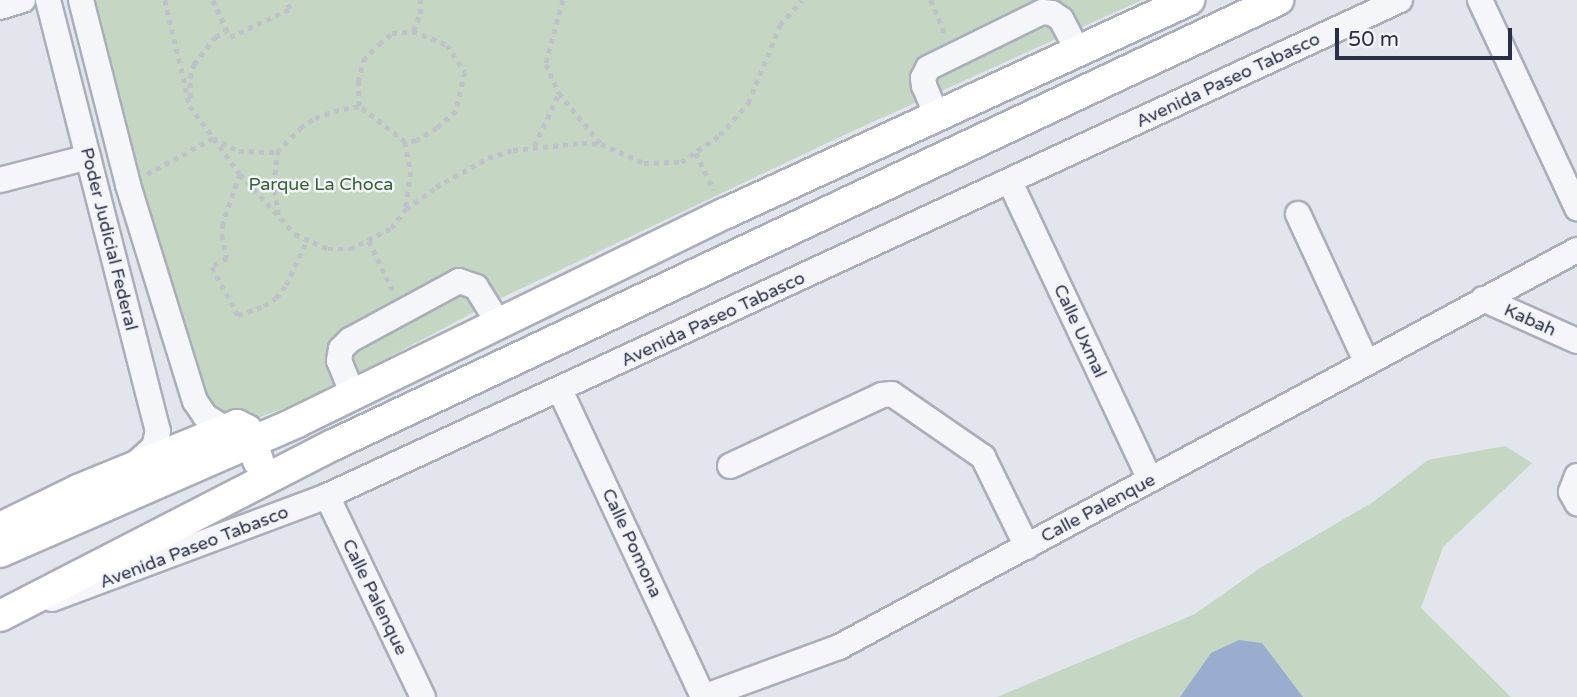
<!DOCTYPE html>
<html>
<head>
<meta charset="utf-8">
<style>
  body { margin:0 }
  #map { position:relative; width:1577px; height:697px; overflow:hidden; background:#e2e5ec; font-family:"Varela Round",sans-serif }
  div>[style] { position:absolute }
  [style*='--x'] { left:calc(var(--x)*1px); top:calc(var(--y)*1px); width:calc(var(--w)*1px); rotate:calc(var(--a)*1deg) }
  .green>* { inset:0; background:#c5d7c2 }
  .water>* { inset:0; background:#9aadcf }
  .path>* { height:4.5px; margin-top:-2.25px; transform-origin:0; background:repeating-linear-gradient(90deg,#c0c2ca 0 5px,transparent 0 10px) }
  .roads { filter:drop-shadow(2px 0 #aaaeba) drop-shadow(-2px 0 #aaaeba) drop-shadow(0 2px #aaaeba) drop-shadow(0 -2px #aaaeba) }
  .minor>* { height:24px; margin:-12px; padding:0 12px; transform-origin:12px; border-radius:12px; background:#f5f6f9 }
  .major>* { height:30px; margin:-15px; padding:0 15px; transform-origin:15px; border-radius:15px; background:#fff }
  span { translate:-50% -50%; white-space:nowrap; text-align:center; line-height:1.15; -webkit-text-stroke:5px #f2f4f9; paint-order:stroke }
  .street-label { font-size:18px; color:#282f46 }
  .park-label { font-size:18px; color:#376334 }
  .scale { position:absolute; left:1335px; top:28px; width:177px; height:32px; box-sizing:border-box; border:4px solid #282f46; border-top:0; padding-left:9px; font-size:21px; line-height:24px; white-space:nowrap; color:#282f46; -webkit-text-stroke:5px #f2f4f9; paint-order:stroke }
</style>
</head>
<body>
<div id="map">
  <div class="green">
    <div style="clip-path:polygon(81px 0,1142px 0,844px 135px,497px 300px,308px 400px,226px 429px,205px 416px)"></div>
    <div style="clip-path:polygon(1505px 446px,1532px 463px,1443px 547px,1421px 608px,1511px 697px,997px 697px,1195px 614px,1260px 568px,1373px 502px,1428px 460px)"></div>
  </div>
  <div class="water">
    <div style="clip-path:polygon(1239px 640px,1262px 643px,1303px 697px,1180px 697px,1211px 653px)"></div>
  </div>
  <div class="path">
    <div style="--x:165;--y:0;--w:109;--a:76.7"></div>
    <div style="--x:190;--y:106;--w:84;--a:53.7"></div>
    <div style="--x:240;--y:174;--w:81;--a:47.5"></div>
    <div style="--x:295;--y:234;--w:36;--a:24"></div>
    <div style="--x:328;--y:249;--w:22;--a:0"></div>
    <div style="--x:350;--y:249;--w:46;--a:-27.1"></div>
    <div style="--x:391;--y:228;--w:24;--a:-52"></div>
    <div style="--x:406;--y:209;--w:37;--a:-36"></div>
    <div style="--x:436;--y:187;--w:60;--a:-29.1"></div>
    <div style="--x:488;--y:158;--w:26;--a:-18"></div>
    <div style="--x:513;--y:150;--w:69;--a:-5.8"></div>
    <div style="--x:582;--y:143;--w:19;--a:3"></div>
    <div style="--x:601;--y:144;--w:47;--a:23.8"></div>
    <div style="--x:644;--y:163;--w:37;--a:-2"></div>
    <div style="--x:681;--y:162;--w:47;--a:-34.7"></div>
    <div style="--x:720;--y:135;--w:43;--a:-48.8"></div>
    <div style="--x:748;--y:103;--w:84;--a:-67.7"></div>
    <div style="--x:780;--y:25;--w:33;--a:-49"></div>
    <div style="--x:213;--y:0;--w:41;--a:65.3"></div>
    <div style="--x:230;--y:37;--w:66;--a:-25"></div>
    <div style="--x:290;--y:9;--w:10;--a:-119"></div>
    <div style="--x:563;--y:0;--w:66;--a:104.9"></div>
    <div style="--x:546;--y:64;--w:32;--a:66"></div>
    <div style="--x:559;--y:93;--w:66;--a:50.5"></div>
    <div style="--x:931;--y:0;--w:38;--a:68"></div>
    <div style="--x:413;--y:31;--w:18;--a:-68"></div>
    <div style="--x:420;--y:14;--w:14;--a:-90"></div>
    <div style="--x:190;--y:98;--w:20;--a:-90"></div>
    <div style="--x:190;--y:78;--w:15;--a:-74"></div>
    <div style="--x:194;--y:64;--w:34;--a:-52"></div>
    <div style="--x:215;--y:37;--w:14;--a:-30"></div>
    <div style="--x:405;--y:142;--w:58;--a:-142"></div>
    <div style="--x:359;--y:106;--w:24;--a:-92"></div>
    <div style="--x:358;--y:82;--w:23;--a:-77"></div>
    <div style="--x:363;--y:60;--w:23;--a:-45"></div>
    <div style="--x:379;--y:44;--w:17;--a:-40"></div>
    <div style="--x:392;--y:33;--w:21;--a:-5"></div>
    <div style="--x:413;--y:31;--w:37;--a:22"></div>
    <div style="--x:447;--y:45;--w:32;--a:56"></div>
    <div style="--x:465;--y:72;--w:40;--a:103"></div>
    <div style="--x:456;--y:111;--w:25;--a:138"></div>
    <div style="--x:437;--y:128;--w:25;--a:148"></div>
    <div style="--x:416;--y:141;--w:11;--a:175"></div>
    <div style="--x:405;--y:142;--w:31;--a:79"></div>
    <div style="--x:411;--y:172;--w:36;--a:98"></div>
    <div style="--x:534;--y:146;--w:59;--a:-64.7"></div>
    <div style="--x:696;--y:153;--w:41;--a:64.1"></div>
    <div style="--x:147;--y:174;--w:75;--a:-28.6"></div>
    <div style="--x:213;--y:138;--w:29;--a:27"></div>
    <div style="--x:239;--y:151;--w:38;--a:2"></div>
    <div style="--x:240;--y:174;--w:53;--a:108.8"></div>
    <div style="--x:223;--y:224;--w:11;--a:95"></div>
    <div style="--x:222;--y:235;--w:24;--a:78"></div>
    <div style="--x:227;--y:258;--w:17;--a:149"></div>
    <div style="--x:212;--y:267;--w:55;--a:61.6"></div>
    <div style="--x:238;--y:315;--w:28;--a:-19"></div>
    <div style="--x:264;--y:306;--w:14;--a:-34"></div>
    <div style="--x:276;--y:298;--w:16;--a:-52"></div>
    <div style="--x:286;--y:285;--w:50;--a:-65"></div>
    <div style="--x:278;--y:215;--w:30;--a:-98"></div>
    <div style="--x:274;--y:185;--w:33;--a:-85"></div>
    <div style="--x:277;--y:152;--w:33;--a:-46"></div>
    <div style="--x:300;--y:128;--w:18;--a:-34"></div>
    <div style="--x:315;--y:118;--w:20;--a:-20"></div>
    <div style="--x:334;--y:111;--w:25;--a:-11"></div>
    <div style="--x:369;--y:241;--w:55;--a:64.4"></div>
  </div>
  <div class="roads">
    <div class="minor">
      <div style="--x:48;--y:0;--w:445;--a:75.7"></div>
      <div style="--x:158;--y:431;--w:16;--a:104"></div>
      <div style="--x:154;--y:447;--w:28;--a:138"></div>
      <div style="--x:81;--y:0;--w:191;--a:75.7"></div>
      <div style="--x:128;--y:185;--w:226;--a:72.8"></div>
      <div style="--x:195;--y:401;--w:18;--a:56"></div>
      <div style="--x:205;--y:416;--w:25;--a:32"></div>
      <div style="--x:1480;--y:0;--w:230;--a:65"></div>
      <div style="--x:0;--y:7;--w:24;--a:-17"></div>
      <div style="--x:937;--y:116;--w:33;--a:-113"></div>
      <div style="--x:924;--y:86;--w:8;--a:-97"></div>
      <div style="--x:923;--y:78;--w:11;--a:-63"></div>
      <div style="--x:928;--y:68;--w:127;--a:-26.2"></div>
      <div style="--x:1042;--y:12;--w:10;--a:6"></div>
      <div style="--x:1052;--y:13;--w:11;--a:34"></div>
      <div style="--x:1061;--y:19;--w:36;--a:62"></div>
      <div style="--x:0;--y:180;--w:91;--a:-14.6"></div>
      <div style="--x:1010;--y:182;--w:329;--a:64.8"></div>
      <div style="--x:1298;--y:214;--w:162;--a:65.2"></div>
      <div style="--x:1483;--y:299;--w:103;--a:24.1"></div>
      <div style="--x:560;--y:390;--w:339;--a:65"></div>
      <div style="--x:353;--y:395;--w:37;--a:-112"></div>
      <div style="--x:339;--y:361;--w:12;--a:-81"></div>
      <div style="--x:341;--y:349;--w:13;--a:-45"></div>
      <div style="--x:350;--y:340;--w:124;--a:-28.4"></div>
      <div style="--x:459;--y:281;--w:18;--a:19"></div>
      <div style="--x:476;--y:287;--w:44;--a:58.1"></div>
      <div style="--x:730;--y:466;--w:168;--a:-25"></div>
      <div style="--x:882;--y:395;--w:10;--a:-6"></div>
      <div style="--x:892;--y:394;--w:111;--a:34.7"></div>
      <div style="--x:983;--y:457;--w:100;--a:63.9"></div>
      <div style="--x:1577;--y:476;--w:17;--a:111"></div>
      <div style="--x:1571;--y:492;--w:13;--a:61"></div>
      <div style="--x:327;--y:496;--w:223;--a:64.5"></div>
      <div style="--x:52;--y:599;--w:294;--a:-20.5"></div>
      <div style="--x:327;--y:496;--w:1182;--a:-24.81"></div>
      <div style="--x:703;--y:697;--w:145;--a:-20.2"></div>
      <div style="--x:839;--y:647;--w:838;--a:-28.28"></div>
    </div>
    <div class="major">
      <div style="--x:0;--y:528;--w:87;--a:-26"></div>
      <div style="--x:78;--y:490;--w:172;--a:-22.2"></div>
      <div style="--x:237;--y:425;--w:11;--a:27"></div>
      <div style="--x:247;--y:430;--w:33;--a:70"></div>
      <div style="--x:0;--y:552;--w:324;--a:-23.6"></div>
      <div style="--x:297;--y:422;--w:477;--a:-26"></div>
      <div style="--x:726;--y:213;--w:510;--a:-24.7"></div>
      <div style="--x:0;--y:616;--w:374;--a:-27.2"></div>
      <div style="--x:333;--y:445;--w:1045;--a:-25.22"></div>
    </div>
  </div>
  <div class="street-label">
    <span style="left:1228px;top:80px;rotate:-25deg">Avenida Paseo Tabasco</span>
    <span style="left:109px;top:239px;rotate:76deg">Poder Judicial Federal</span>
    <span style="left:713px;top:319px;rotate:-25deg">Avenida Paseo Tabasco</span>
    <span style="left:1530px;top:320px;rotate:24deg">Kabah</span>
    <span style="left:1080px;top:331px;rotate:65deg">Calle Uxmal</span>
    <span style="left:1098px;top:508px;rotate:-28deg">Calle Palenque</span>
    <span style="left:632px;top:543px;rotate:65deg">Calle Pomona</span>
    <span style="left:194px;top:547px;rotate:-21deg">Avenida Paseo Tabasco</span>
    <span style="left:375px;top:597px;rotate:64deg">Calle Palenque</span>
  </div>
  <div class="park-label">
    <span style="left:321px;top:184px">Parque La Choca</span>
  </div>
  <div class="scale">50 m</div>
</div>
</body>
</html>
